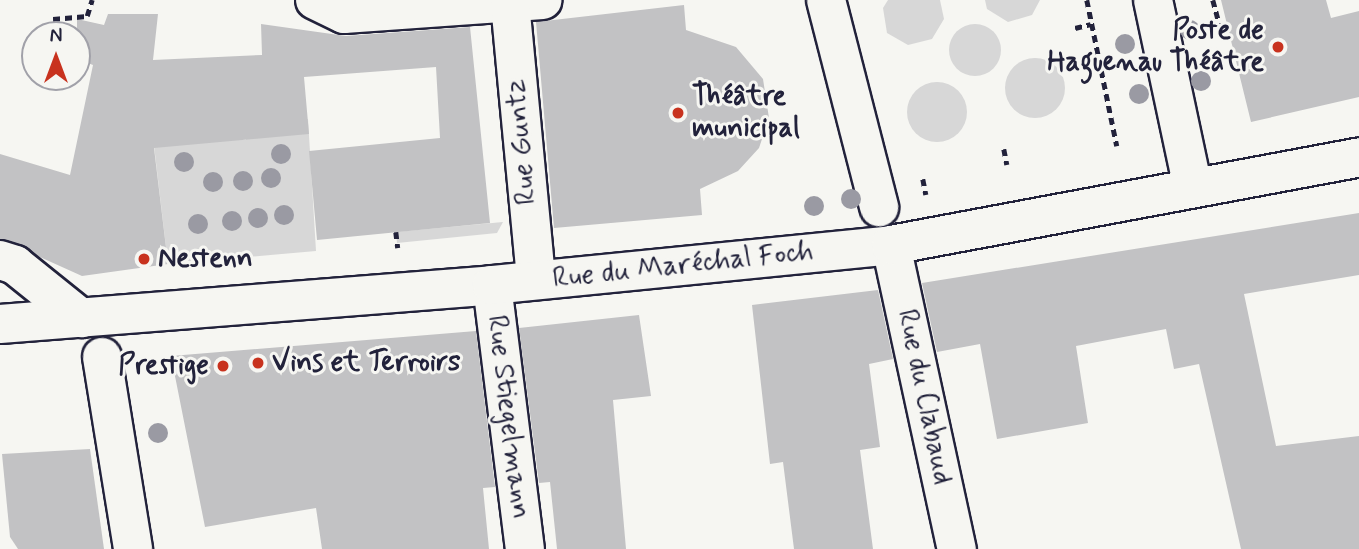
<!DOCTYPE html>
<html>
<head>
<meta charset="utf-8">
<style>
  body { margin:0 }
  #map { position:relative; width:1359px; height:549px; overflow:hidden; background:#f6f6f2; font-family:Mynerve,sans-serif }
  div>[style] { position:absolute }
  [style*='--x'] { left:calc(var(--x)*1px); top:calc(var(--y)*1px); width:calc(var(--w)*1px); rotate:calc(var(--a)*1deg) }
  .green>* { inset:0; background:#d7d7d7 }
  .round { border-radius:50% }
  .building>* { inset:0; background:#c2c2c4 }
  .path>* { height:4.5px; margin-top:-2.25px; transform-origin:0; background:repeating-linear-gradient(90deg,#22223b 0 7px,transparent 0 12px) }
  .roads { filter:drop-shadow(2px 0 #22223b) drop-shadow(-2px 0 #22223b) drop-shadow(0 2px #22223b) drop-shadow(0 -2px #22223b) }
  .minor>* { height:38px; margin:-19px; padding:0 19px; transform-origin:19px; border-radius:19px; background:#f6f6f2 }
  .trees>* { width:20px; height:20px; margin:-10px; border-radius:50%; background:#9a9aa3 }
  .dots>* { width:19px; height:19px; translate:-50% -50%; box-sizing:border-box; border:4px solid #f6f6f2; border-radius:50% }
  span { translate:-50% -50%; white-space:nowrap; text-align:center; line-height:1.15; -webkit-text-stroke:6px #f6f6f2; paint-order:stroke }
  .poi-label { font-size:28px; color:#22223b; font-weight:700 }
  .right { translate:-100% -50%; text-align:right }
  .left { translate:0 -50%; text-align:left }
  .street-label { font-size:28px; color:#22223b }
  .north { position:absolute; left:21px; top:21px; width:70px; height:70px; box-sizing:border-box; background:#f6f6f2; border:2px solid #a1a1a9; border-radius:50%; rotate:0deg; font-size:19px; font-weight:700; line-height:28px; text-align:center; color:#22223b }
  .north::after { content:''; display:block; margin:auto; width:24px; height:32px; background:#c8321e; clip-path:polygon(50% 0,100% 100%,50% 72%,0 100%) }
</style>
</head>
<body>
<div id="map">
  <div class="green">
    <div style="clip-path:polygon(888px 0,940px 0,944px 19px,932px 39px,908px 45px,887px 33px,883px 8px)"></div>
    <div style="clip-path:polygon(985px 0,1040px 0,1032px 15px,1008px 22px,987px 9px)"></div>
    <div class="round" style="left:949px;top:24px;width:52px;height:52px"></div>
    <div class="round" style="left:1005px;top:58px;width:60px;height:60px"></div>
    <div class="round" style="left:907px;top:82px;width:60px;height:60px"></div>
    <div style="clip-path:polygon(308px 119px,316px 251px,168px 264px,153px 137px,246px 140px,245px 124px)"></div>
    <div style="clip-path:polygon(503px 222px,497px 233px,397px 243px,396px 232px)"></div>
  </div>
  <div class="building">
    <div style="clip-path:polygon(1221px 0,1326px 0,1331px 18px,1359px 11px,1359px 97px,1251px 122px)"></div>
    <div style="clip-path:polygon(684px 5px,686px 30px,736px 47px,763px 79px,769px 118px,759px 148px,738px 171px,700px 189px,702px 215px,554px 228px,536px 22px)"></div>
    <div style="clip-path:polygon(108px 14px,158px 14px,153px 60px,262px 55px,261px 24px,346px 36px,470px 27px,490px 223px,317px 240px,309px 151px,440px 138px,436px 67px,304px 77px,309px 134px,154px 148px,168px 264px,82px 276px,0 239px,0 154px,70px 175px,93px 65px,77px 59px,77px 19px,104px 25px)"></div>
    <div style="clip-path:polygon(1359px 213px,1359px 275px,1244px 294px,1276px 446px,1359px 436px,1359px 549px,1241px 549px,1199px 364px,1174px 369px,1166px 329px,1076px 346px,1088px 423px,997px 439px,980px 344px,937px 352px,922px 283px)"></div>
    <div style="clip-path:polygon(878px 290px,893px 359px,869px 364px,880px 447px,860px 450px,873px 549px,794px 549px,783px 462px,770px 464px,752px 305px)"></div>
    <div style="clip-path:polygon(639px 315px,651px 396px,613px 400px,626px 549px,557px 549px,550px 482px,539px 483px,519px 328px)"></div>
    <div style="clip-path:polygon(476px 331px,495px 487px,483px 488px,489px 549px,322px 549px,316px 508px,205px 527px,171px 356px)"></div>
    <div style="clip-path:polygon(90px 449px,104px 549px,18px 549px,10px 537px,2px 454px)"></div>
  </div>
  <div class="path">
    <div style="--x:1087;--y:0;--w:149;--a:78.4"></div>
    <div style="--x:1213;--y:0;--w:28;--a:75"></div>
    <div style="--x:53;--y:19;--w:34;--a:-5"></div>
    <div style="--x:87;--y:16;--w:17;--a:-73"></div>
    <div style="--x:1075;--y:28;--w:16;--a:-14"></div>
    <div style="--x:1004;--y:149;--w:16;--a:79"></div>
    <div style="--x:923;--y:179;--w:16;--a:79"></div>
    <div style="--x:396;--y:232;--w:16;--a:83"></div>
  </div>
  <div class="roads">
    <div class="minor">
      <div style="--x:315;--y:0;--w:32;--a:26"></div>
      <div style="--x:344;--y:14;--w:199;--a:-4"></div>
      <div style="--x:826;--y:0;--w:214;--a:75.6"></div>
      <div style="--x:1153;--y:0;--w:192;--a:78"></div>
      <div style="--x:510;--y:3;--w:278;--a:84.6"></div>
      <div style="--x:891;--y:245;--w:311;--a:77.8"></div>
      <div style="--x:0;--y:260;--w:16;--a:18"></div>
      <div style="--x:15;--y:265;--w:85;--a:38.8"></div>
      <div style="--x:492;--y:285;--w:266;--a:82.9"></div>
      <div style="--x:0;--y:324;--w:494;--a:-4.5"></div>
      <div style="--x:492;--y:285;--w:401;--a:-5.7"></div>
      <div style="--x:891;--y:245;--w:476;--a:-10.6"></div>
      <div style="--x:102;--y:357;--w:194;--a:80.8"></div>
    </div>
  </div>
  <div class="trees">
    <div style="left:1190px;top:30px"></div>
    <div style="left:1125px;top:44px"></div>
    <div style="left:1201px;top:81px"></div>
    <div style="left:1139px;top:94px"></div>
    <div style="left:281px;top:154px"></div>
    <div style="left:184px;top:162px"></div>
    <div style="left:271px;top:178px"></div>
    <div style="left:243px;top:181px"></div>
    <div style="left:213px;top:182px"></div>
    <div style="left:851px;top:199px"></div>
    <div style="left:814px;top:206px"></div>
    <div style="left:284px;top:215px"></div>
    <div style="left:258px;top:218px"></div>
    <div style="left:232px;top:221px"></div>
    <div style="left:198px;top:224px"></div>
    <div style="left:158px;top:433px"></div>
  </div>
  <div class="dots">
    <div style="left:1278px;top:47px;background:#c8321e"></div>
    <div style="left:678px;top:113px;background:#c8321e"></div>
    <div style="left:144px;top:259px;background:#c8321e"></div>
    <div style="left:258px;top:363px;background:#c8321e"></div>
    <div style="left:223px;top:366px;background:#c8321e"></div>
  </div>
  <div class="poi-label">
    <span class="right" style="left:1264px;top:47px">Poste de<br>Haguenau Théâtre</span>
    <span class="left" style="left:692px;top:113px">Théâtre<br>municipal</span>
    <span class="left" style="left:158px;top:259px">Nestenn</span>
    <span class="left" style="left:272px;top:363px">Vins et Terroirs</span>
    <span class="right" style="left:209px;top:366px">Prestige</span>
  </div>
  <div class="street-label">
    <span style="left:522px;top:142px;rotate:-95deg">Rue Guntz</span>
    <span style="left:683px;top:266px;rotate:-6deg">Rue du Maréchal Foch</span>
    <span style="left:924px;top:397px;rotate:78deg">Rue du Clabaud</span>
    <span style="left:508px;top:417px;rotate:83deg">Rue Stiegelmann</span>
  </div>
  <div class="north">N</div>
</div>
</body>
</html>
